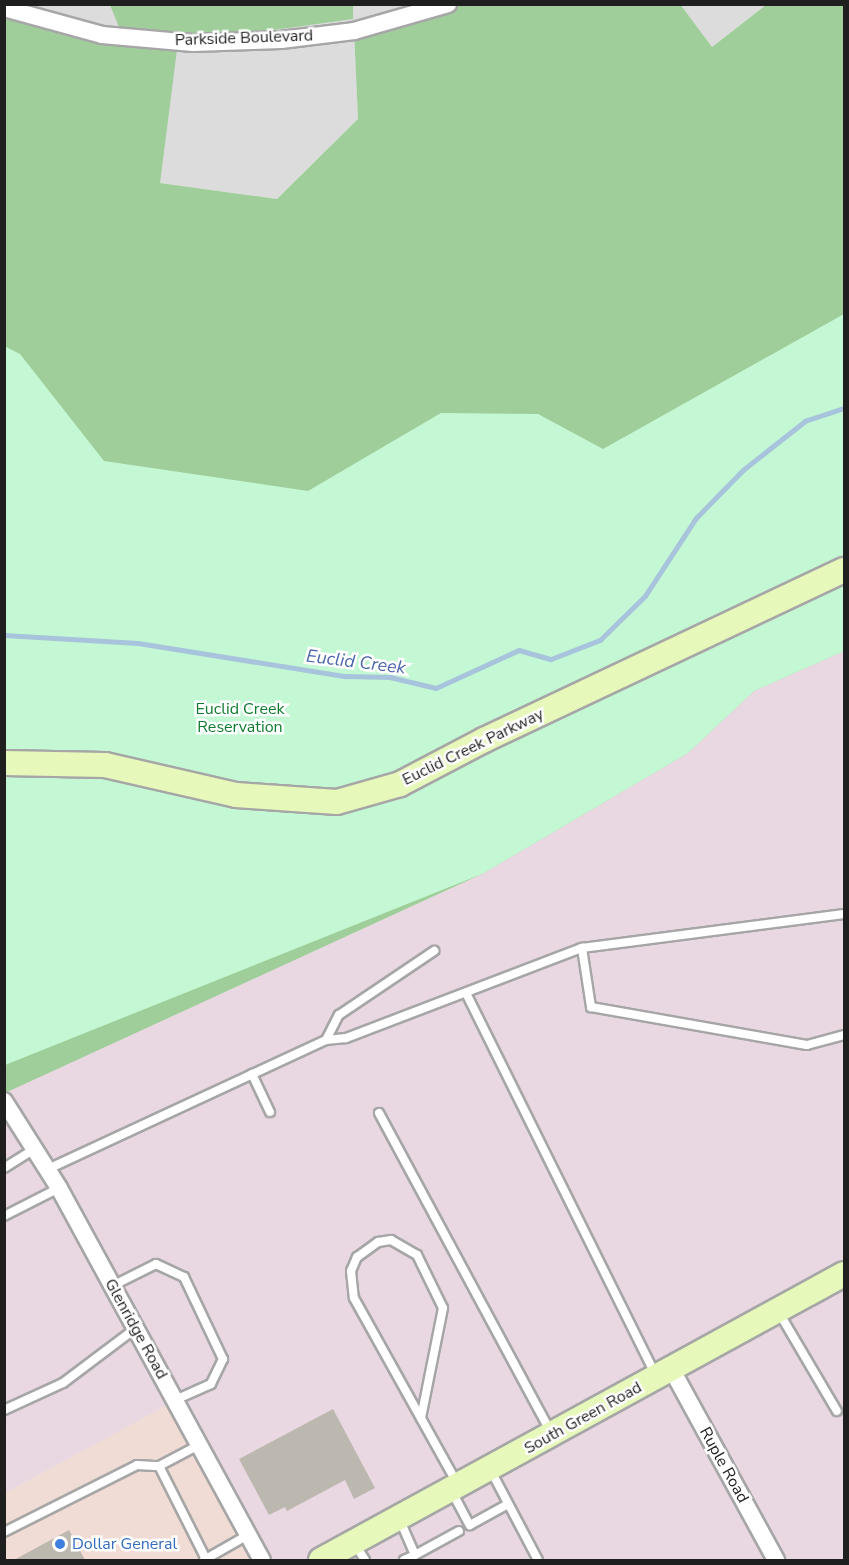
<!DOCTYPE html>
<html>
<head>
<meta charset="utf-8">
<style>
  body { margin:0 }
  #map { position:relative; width:849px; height:1565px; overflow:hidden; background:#f0efe6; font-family:"Nunito Sans",sans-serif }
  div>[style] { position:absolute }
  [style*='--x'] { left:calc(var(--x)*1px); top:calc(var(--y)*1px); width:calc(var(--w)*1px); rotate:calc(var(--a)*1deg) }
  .residential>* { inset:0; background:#dddcdc }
  .commercial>* { inset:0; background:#f0dcd5 }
  .industrial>* { inset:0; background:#e9d8e2 }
  .forest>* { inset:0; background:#9fce9b }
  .park>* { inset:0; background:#c4f8d4 }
  .stream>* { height:4.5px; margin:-2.25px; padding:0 2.25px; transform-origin:2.25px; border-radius:2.25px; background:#a7c4dc }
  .building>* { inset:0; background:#bcb8af }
  .roads { filter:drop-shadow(2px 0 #a6a6a6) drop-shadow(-2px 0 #a6a6a6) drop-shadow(0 2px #a6a6a6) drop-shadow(0 -2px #a6a6a6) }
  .lane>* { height:8px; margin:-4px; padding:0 4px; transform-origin:4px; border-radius:4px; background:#fff }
  .street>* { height:16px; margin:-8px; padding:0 8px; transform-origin:8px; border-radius:8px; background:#fff }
  .secondary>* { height:24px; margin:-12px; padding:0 12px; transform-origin:12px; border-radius:12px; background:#e7f8bb }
  .dots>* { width:16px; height:16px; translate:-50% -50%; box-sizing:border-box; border:3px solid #fff; border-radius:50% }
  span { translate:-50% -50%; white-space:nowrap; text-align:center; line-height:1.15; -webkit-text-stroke:5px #fff; paint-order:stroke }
  .street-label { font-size:16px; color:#1f1f1f }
  .park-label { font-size:16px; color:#0e7c30 }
  .shop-label { font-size:16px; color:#366cbe }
  .left { translate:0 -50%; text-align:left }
  .water-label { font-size:18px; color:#4d67ad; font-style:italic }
  .frame { position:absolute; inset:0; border:6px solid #1f1f1f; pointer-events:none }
</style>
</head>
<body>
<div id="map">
  <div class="residential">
    <div style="clip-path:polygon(4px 5px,448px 5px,354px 31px,358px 119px,277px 199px,160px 183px,102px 35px)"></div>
    <div style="clip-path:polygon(680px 5px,766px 5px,712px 47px)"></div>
  </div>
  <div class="commercial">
    <div style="clip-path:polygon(175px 1400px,262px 1560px,5px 1560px,5px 1493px)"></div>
  </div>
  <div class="industrial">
    <div style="clip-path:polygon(844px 651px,844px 1560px,262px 1560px,175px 1401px,5px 1493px,4px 1093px,482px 874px,688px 753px,754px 691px)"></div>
  </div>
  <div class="forest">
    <div style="clip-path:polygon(680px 4px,712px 47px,766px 5px,844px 5px,844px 651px,754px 691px,688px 753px,482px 874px,5px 1093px,4px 8px,178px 42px,160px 183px,277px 199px,358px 119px,354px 31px,448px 5px)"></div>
    <div style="clip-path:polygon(110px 5px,353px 5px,353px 19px,245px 34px,191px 33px,119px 27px)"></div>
  </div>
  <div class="park">
    <div style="clip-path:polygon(844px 314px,844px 651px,754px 691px,688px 753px,482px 874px,5px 1065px,4px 346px,20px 354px,104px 461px,308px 491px,441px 413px,538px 414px,603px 449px)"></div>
  </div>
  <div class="stream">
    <div style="--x:4;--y:635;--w:134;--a:3.4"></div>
    <div style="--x:138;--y:643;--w:210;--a:9.1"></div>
    <div style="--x:345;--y:676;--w:45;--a:1.3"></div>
    <div style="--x:390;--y:677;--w:47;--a:13.4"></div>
    <div style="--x:436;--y:688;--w:91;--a:-24.6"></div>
    <div style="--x:519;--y:650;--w:33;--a:16"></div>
    <div style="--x:551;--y:659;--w:53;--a:-21.2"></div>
    <div style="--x:600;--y:640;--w:63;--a:-44.4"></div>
    <div style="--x:645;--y:596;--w:93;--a:-56.8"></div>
    <div style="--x:696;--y:518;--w:67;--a:-45.6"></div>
    <div style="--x:743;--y:470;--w:79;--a:-38.3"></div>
    <div style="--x:805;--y:421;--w:41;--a:-18.4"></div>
  </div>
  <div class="building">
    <div style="clip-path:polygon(333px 1409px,375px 1488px,354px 1499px,345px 1480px,287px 1511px,285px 1507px,269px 1515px,239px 1459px)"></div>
    <div style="clip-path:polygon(69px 1530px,85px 1560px,14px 1560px)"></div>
  </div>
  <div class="roads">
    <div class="lane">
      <div style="--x:582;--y:948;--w:60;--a:81.3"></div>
      <div style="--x:591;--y:1007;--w:219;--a:10"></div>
      <div style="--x:807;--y:1045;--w:38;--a:-15"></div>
      <div style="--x:466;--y:993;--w:427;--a:63.6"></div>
      <div style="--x:326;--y:1040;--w:28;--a:-63"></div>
      <div style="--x:339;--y:1015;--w:115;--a:-34"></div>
      <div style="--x:252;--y:1074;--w:42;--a:64.7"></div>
      <div style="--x:379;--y:1113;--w:362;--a:61.7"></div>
      <div style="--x:4;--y:1168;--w:38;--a:-32"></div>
      <div style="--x:48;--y:1169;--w:306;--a:-24.9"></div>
      <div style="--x:326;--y:1040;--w:20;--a:-6"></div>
      <div style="--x:346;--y:1038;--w:253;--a:-20.9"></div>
      <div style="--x:582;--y:948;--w:264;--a:-7.4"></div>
      <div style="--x:4;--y:1216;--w:62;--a:-27"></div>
      <div style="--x:112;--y:1286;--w:49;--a:-26.6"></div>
      <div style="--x:156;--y:1264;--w:31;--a:25"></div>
      <div style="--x:184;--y:1277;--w:91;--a:64.6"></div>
      <div style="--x:223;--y:1359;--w:28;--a:116"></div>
      <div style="--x:211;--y:1384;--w:39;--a:156"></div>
      <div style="--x:778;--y:1311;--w:116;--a:59.5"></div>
      <div style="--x:4;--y:1410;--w:65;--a:-24.6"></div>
      <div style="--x:63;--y:1383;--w:91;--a:-37"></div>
      <div style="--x:421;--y:1418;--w:112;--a:-78.7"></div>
      <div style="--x:443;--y:1308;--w:59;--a:-116.1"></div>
      <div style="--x:417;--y:1255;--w:30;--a:-150"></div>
      <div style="--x:391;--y:1240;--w:13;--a:171"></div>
      <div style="--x:378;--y:1242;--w:26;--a:144"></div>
      <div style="--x:357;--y:1257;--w:15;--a:113"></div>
      <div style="--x:351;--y:1271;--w:27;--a:84"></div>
      <div style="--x:354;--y:1298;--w:212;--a:60.9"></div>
      <div style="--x:199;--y:1445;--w:45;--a:152.3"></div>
      <div style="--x:159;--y:1466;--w:104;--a:63.2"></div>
      <div style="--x:490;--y:1469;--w:103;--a:62.2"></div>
      <div style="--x:451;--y:1490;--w:40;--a:62"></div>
      <div style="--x:470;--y:1525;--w:43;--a:-28.9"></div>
      <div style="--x:399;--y:1518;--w:40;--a:66.6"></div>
      <div style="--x:415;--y:1555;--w:50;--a:-28.6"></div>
      <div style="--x:4;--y:1532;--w:149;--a:-26.7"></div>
      <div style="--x:137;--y:1465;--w:22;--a:3"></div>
      <div style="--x:354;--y:1543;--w:20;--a:57"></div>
      <div style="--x:204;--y:1560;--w:51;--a:-29.6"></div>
      <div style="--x:404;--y:1560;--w:12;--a:-24"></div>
    </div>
    <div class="street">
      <div style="--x:4;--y:8;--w:102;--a:15.4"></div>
      <div style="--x:102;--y:35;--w:91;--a:5"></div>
      <div style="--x:193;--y:43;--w:88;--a:-2"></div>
      <div style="--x:281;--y:40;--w:74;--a:-7"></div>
      <div style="--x:354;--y:31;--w:98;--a:-16"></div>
      <div style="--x:4;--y:1101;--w:103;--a:57.7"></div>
      <div style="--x:59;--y:1188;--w:424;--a:61.4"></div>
      <div style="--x:672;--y:1370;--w:217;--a:61.3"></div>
    </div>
    <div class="secondary">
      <div style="--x:4;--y:763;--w:101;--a:1.1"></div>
      <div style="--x:105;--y:765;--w:134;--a:12.9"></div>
      <div style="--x:236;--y:795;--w:101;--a:4"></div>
      <div style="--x:337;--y:802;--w:66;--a:-15.9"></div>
      <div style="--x:400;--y:784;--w:95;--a:-27.6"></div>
      <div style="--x:484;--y:740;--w:398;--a:-25.3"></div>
      <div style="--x:321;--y:1560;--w:596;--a:-28.67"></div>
    </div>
  </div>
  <div class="dots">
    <div style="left:60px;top:1544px;background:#3f7fe0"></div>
  </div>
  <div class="street-label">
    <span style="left:244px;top:38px;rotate:-2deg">Parkside Boulevard</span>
    <span style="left:473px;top:747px;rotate:-26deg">Euclid Creek Parkway</span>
    <span style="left:136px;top:1329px;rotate:61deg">Glenridge Road</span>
    <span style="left:583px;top:1418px;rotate:-29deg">South Green Road</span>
    <span style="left:724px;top:1465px;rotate:61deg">Ruple Road</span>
  </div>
  <div class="park-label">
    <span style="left:240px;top:718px">Euclid Creek<br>Reservation</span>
  </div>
  <div class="shop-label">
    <span class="left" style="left:72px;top:1544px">Dollar General</span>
  </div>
  <div class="water-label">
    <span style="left:356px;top:662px;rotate:7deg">Euclid Creek</span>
  </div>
  <div class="frame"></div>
</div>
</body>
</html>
